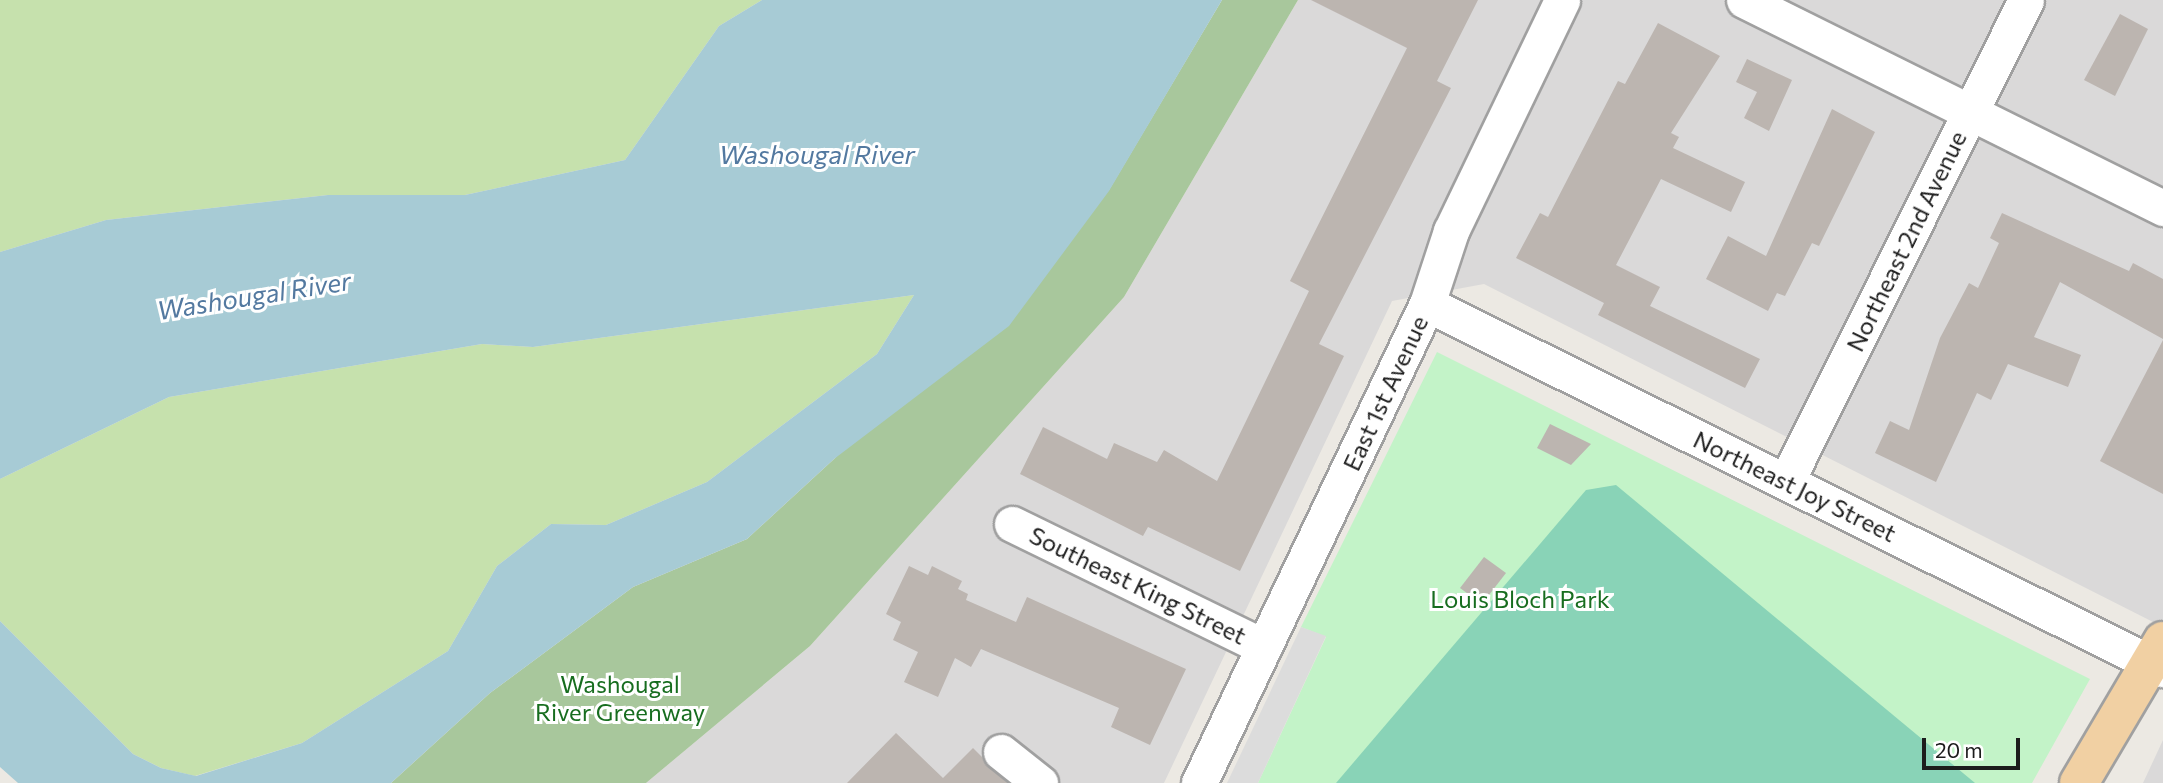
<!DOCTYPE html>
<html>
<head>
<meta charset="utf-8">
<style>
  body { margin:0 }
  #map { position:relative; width:2163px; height:783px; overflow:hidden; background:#ece9e3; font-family:Commissioner,sans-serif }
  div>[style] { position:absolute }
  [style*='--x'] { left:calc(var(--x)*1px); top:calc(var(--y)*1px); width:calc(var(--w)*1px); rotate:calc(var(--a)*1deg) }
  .residential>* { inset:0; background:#dad9d9 }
  .grass>* { inset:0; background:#c6e1ad }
  .forest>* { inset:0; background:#a8c79c }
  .park>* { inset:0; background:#c3f3c8 }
  .pitch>* { inset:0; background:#89d3b7 }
  .parking>* { inset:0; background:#dcdcdc }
  .water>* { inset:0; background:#a7cbd5 }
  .building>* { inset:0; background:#bcb5b0 }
  .roads { filter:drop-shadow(2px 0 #a0a0a0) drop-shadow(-2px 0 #a0a0a0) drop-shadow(0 2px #a0a0a0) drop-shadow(0 -2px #a0a0a0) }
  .minor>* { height:35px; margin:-17.5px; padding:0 17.5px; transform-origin:17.5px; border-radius:17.5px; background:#fff }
  .major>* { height:38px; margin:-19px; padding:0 19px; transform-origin:19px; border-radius:19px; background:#f1d0a3 }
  span { translate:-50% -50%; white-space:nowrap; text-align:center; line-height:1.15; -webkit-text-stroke:6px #fff; paint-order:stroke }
  .street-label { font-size:24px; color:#1c1c1c }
  .park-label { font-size:24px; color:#176d1f }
  .water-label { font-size:26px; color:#5379a0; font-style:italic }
  .scale { position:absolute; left:1922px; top:738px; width:98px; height:32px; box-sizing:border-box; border:4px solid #1c1c1c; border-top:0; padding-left:9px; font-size:21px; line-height:24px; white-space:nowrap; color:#1c1c1c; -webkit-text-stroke:5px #fff; paint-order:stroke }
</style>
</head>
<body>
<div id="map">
  <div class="residential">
    <div style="clip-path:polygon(1298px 0,2163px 0,2163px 627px,1484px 284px,1392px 301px,1164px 783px,646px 783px,810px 646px,1124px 297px)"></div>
    <div style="clip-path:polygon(2163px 740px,2163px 783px,2143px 783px)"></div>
  </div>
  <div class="grass">
    <div style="clip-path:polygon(0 0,762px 0,719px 26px,625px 160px,465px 195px,328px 195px,106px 220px,0 252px)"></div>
    <div style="clip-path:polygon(914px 295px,877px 354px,707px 482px,606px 525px,551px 524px,497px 566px,448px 651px,302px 743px,195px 776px,161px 768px,133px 754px,0 621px,0 479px,169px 397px,482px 344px,533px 347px)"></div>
  </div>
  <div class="forest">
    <div style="clip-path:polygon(1222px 0,1298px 0,1124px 297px,810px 646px,646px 783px,391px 783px,490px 693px,633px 587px,747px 539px,834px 459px,1109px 190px)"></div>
  </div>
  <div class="park">
    <div style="clip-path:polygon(1437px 352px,2090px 679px,2032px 783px,1258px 783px,1326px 637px,1301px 627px)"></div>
  </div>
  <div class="pitch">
    <div style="clip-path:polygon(1616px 485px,1975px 783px,1336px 783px,1586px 490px)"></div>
  </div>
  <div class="parking">
    <div style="clip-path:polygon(1301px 627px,1326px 636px,1258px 783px,1227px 783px)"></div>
  </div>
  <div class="water">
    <div style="clip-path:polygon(762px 0,1222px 0,1109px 191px,1009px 326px,834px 459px,747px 539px,633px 587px,490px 693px,391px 783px,18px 783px,0 767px,0 621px,133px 754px,161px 768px,196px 776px,302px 743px,448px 651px,497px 566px,551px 524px,606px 525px,707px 482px,877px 354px,914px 295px,533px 347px,482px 344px,169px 397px,0 479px,0 252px,106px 220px,328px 195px,465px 195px,625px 160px,719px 26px)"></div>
  </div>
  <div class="building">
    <div style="clip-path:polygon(1311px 0,1478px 0,1437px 81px,1451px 88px,1319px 344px,1344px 356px,1240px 571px,1148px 527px,1143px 536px,1020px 474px,1043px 427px,1107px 459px,1114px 443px,1157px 462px,1164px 450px,1217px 481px,1309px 291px,1290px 281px,1407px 48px)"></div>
    <div style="clip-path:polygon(2120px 14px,2148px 29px,2115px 96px,2084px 80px)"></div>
    <div style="clip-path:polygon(1658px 23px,1720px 56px,1671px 133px,1679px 137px,1673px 148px,1745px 182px,1731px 212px,1661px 179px,1616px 265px,1660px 287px,1650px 306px,1760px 359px,1745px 388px,1598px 315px,1604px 303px,1516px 258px,1540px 213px,1548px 217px,1618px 81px,1625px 84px)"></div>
    <div style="clip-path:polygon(1747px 59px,1792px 80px,1769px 131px,1744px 118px,1757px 92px,1736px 82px)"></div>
    <div style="clip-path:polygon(1832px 109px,1875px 132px,1819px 246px,1812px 243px,1785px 296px,1777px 293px,1768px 311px,1706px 279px,1728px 236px,1766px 256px)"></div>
    <div style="clip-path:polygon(2002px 213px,2129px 271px,2133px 263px,2163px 279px,2163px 339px,2060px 282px,2034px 337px,2081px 355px,2068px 387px,2008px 364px,1991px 400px,1977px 393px,1936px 482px,1875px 453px,1890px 421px,1909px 430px,1940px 338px,1969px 283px,1978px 288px,1999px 243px,1990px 238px)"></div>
    <div style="clip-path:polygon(2163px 340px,2163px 494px,2100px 461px)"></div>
    <div style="clip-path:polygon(1550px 424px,1591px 444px,1571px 465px,1537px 448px)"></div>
    <div style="clip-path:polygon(1484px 557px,1506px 573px,1482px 604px,1460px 588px)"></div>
    <div style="clip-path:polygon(909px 566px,928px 575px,932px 566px,962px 581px,958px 589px,968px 594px,966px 600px,1016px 622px,1027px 597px,1186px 669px,1150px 745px,1111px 727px,1119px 708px,981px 649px,971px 667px,955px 658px,938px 697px,904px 682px,918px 652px,893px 640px,901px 622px,886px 614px)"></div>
    <div style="clip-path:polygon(896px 733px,943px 778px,973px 748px,1008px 783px,847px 783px)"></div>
  </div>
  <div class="roads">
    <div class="minor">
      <div style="--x:1744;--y:0;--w:468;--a:26.4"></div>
      <div style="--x:1427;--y:304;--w:822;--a:26.38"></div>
      <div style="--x:1786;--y:482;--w:538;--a:-63.53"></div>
      <div style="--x:1012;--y:524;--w:280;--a:26"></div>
      <div style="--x:1001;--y:752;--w:50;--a:38.5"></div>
      <div style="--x:1199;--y:783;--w:530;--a:-64.55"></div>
      <div style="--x:1427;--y:304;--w:77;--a:-71.8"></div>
      <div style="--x:1451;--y:231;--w:256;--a:-64.3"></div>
    </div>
    <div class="major">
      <div style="--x:2079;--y:783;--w:165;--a:-59.4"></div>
    </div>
  </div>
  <div class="street-label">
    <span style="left:1906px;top:241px;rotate:-64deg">Northeast 2nd Avenue</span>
    <span style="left:1385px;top:393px;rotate:-65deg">East 1st Avenue</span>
    <span style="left:1795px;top:486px;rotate:26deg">Northeast Joy Street</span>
    <span style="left:1138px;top:585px;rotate:26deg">Southeast King Street</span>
  </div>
  <div class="park-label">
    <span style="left:1520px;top:599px">Louis Bloch Park</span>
    <span style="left:620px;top:698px">Washougal<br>River Greenway</span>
  </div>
  <div class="water-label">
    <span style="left:817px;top:154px">Washougal River</span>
    <span style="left:254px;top:295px;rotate:-9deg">Washougal River</span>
  </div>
  <div class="scale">20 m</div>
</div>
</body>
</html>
